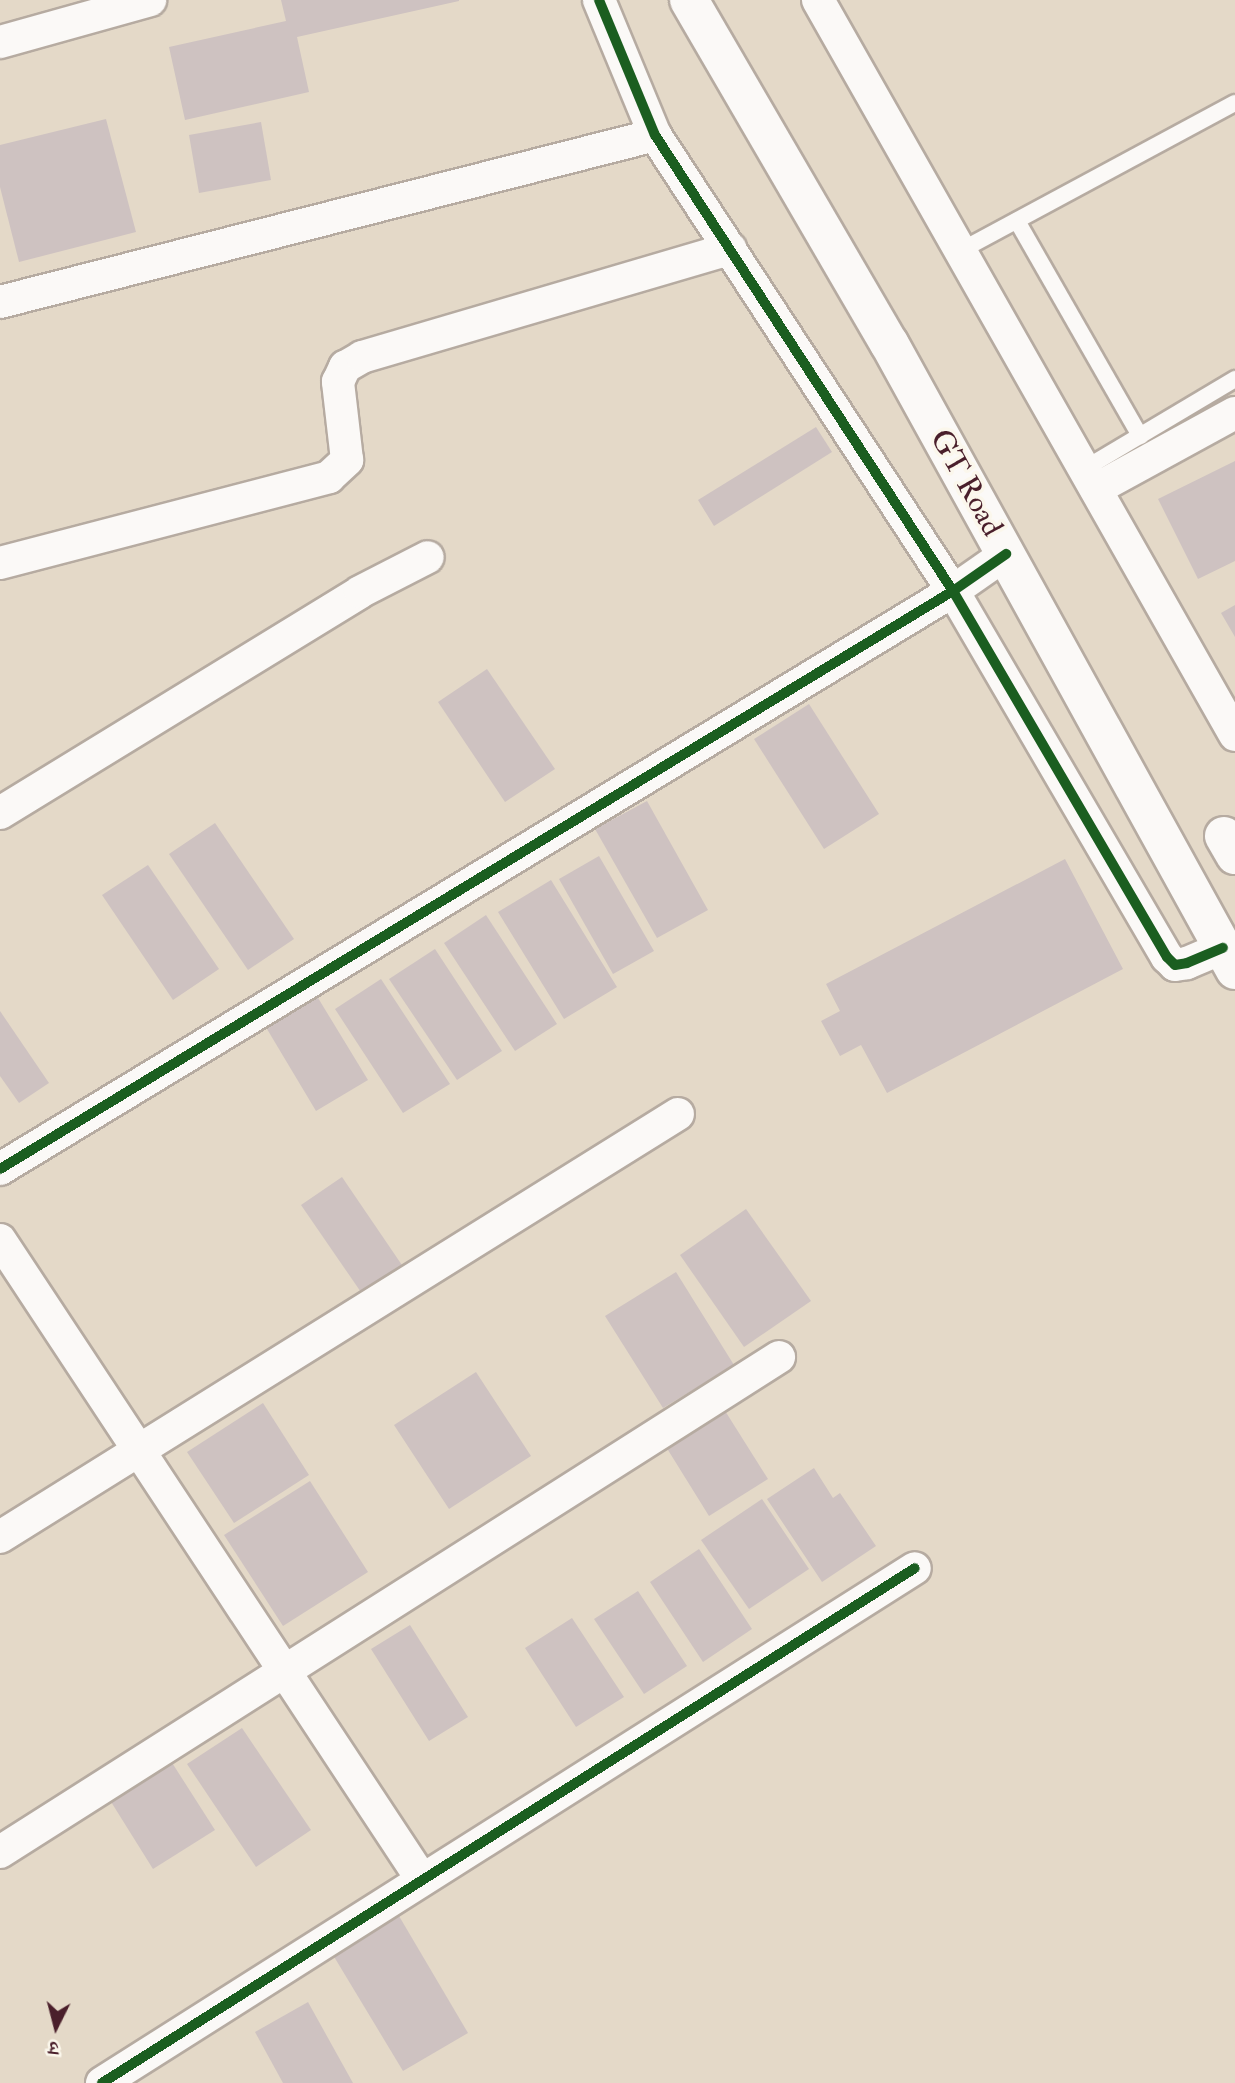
<!DOCTYPE html>
<html>
<head>
<meta charset="utf-8">
<style>
  body { margin:0 }
  #map { position:relative; width:1235px; height:2083px; overflow:hidden; background:#e4d9c8; font-family:"IM FELL Double Pica","Noto Serif Devanagari",serif }
  div>[style] { position:absolute }
  [style*='--x'] { left:calc(var(--x)*1px); top:calc(var(--y)*1px); width:calc(var(--w)*1px); rotate:calc(var(--a)*1deg) }
  .building>* { inset:0; background:#cec2c1 }
  .roads { filter:drop-shadow(2px 0 #b6aba1) drop-shadow(-2px 0 #b6aba1) drop-shadow(0 2px #b6aba1) drop-shadow(0 -2px #b6aba1) }
  .lane>* { height:16px; margin:-8px; padding:0 8px; transform-origin:8px; border-radius:8px; background:#fbf9f7 }
  .street>* { height:32px; margin:-16px; padding:0 16px; transform-origin:16px; border-radius:16px; background:#fbf9f7 }
  .secondary>* { height:38px; margin:-19px; padding:0 19px; transform-origin:19px; border-radius:19px; background:#fbf9f7 }
  .cycleway>* { height:10px; margin:-5px; padding:0 5px; transform-origin:5px; border-radius:5px; background:#1b5e20 }
  span { translate:-50% -50%; white-space:nowrap; text-align:center; line-height:1.15; -webkit-text-stroke:7px #fbf7ec; paint-order:stroke }
  .street-label { font-size:30px; color:#4a1f2b }
  .north { position:absolute; left:21px; top:1992px; width:70px; height:70px; -webkit-text-stroke:5px #fbf7ec; paint-order:stroke; rotate:186deg; font-size:19px; font-weight:700; line-height:28px; text-align:center; color:#4a1f2b }
  .north::after { content:''; display:block; margin:auto; width:24px; height:32px; background:#4a1f2b; clip-path:polygon(50% 0,100% 100%,50% 72%,0 100%) }
</style>
</head>
<body>
<div id="map">
  <div class="building">
    <div style="clip-path:polygon(281px 0,459px 0,459px 1px,297px 37px,309px 92px,185px 120px,169px 47px,286px 21px)"></div>
    <div style="clip-path:polygon(106px 119px,136px 232px,19px 262px,0 187px,0 145px)"></div>
    <div style="clip-path:polygon(261px 122px,271px 180px,199px 193px,189px 135px)"></div>
    <div style="clip-path:polygon(816px 427px,832px 452px,714px 526px,698px 500px)"></div>
    <div style="clip-path:polygon(1235px 461px,1235px 561px,1198px 579px,1158px 499px)"></div>
    <div style="clip-path:polygon(1235px 605px,1235px 637px,1221px 613px)"></div>
    <div style="clip-path:polygon(487px 669px,555px 769px,505px 802px,438px 702px)"></div>
    <div style="clip-path:polygon(809px 704px,879px 814px,824px 849px,754px 739px)"></div>
    <div style="clip-path:polygon(647px 801px,708px 910px,657px 938px,595px 829px)"></div>
    <div style="clip-path:polygon(215px 823px,294px 939px,248px 970px,169px 854px)"></div>
    <div style="clip-path:polygon(599px 856px,654px 951px,613px 974px,559px 879px)"></div>
    <div style="clip-path:polygon(1065px 859px,1123px 969px,887px 1093px,861px 1045px,840px 1056px,821px 1021px,840px 1011px,826px 984px)"></div>
    <div style="clip-path:polygon(148px 865px,219px 969px,173px 1000px,102px 895px)"></div>
    <div style="clip-path:polygon(551px 880px,617px 987px,564px 1019px,498px 912px)"></div>
    <div style="clip-path:polygon(486px 915px,557px 1024px,515px 1051px,444px 943px)"></div>
    <div style="clip-path:polygon(435px 949px,502px 1051px,457px 1080px,389px 979px)"></div>
    <div style="clip-path:polygon(381px 979px,450px 1084px,403px 1113px,335px 1009px)"></div>
    <div style="clip-path:polygon(315px 993px,368px 1080px,316px 1111px,264px 1024px)"></div>
    <div style="clip-path:polygon(0 1011px,49px 1083px,19px 1103px,0 1076px)"></div>
    <div style="clip-path:polygon(342px 1177px,406px 1271px,365px 1298px,301px 1205px)"></div>
    <div style="clip-path:polygon(746px 1209px,811px 1301px,744px 1347px,680px 1255px)"></div>
    <div style="clip-path:polygon(676px 1272px,734px 1365px,663px 1408px,605px 1316px)"></div>
    <div style="clip-path:polygon(476px 1372px,531px 1456px,449px 1509px,394px 1425px)"></div>
    <div style="clip-path:polygon(263px 1403px,309px 1475px,234px 1523px,187px 1452px)"></div>
    <div style="clip-path:polygon(722px 1406px,768px 1479px,709px 1516px,663px 1442px)"></div>
    <div style="clip-path:polygon(814px 1468px,833px 1498px,840px 1493px,876px 1546px,822px 1582px,767px 1499px)"></div>
    <div style="clip-path:polygon(310px 1481px,368px 1572px,283px 1626px,224px 1535px)"></div>
    <div style="clip-path:polygon(762px 1499px,809px 1569px,749px 1609px,701px 1540px)"></div>
    <div style="clip-path:polygon(699px 1549px,752px 1629px,703px 1662px,650px 1582px)"></div>
    <div style="clip-path:polygon(638px 1591px,687px 1666px,644px 1694px,594px 1619px)"></div>
    <div style="clip-path:polygon(572px 1618px,624px 1697px,576px 1727px,525px 1648px)"></div>
    <div style="clip-path:polygon(410px 1625px,468px 1717px,429px 1741px,371px 1649px)"></div>
    <div style="clip-path:polygon(242px 1728px,311px 1830px,256px 1867px,187px 1764px)"></div>
    <div style="clip-path:polygon(169px 1758px,215px 1830px,153px 1869px,108px 1797px)"></div>
    <div style="clip-path:polygon(399px 1916px,468px 2033px,403px 2071px,333px 1955px)"></div>
    <div style="clip-path:polygon(308px 2002px,353px 2083px,283px 2083px,255px 2032px)"></div>
  </div>
  <div class="roads">
    <div class="lane">
      <div style="--x:1017;--y:221;--w:248;--a:60.2"></div>
      <div style="--x:960;--y:251;--w:312;--a:-28.3"></div>
      <div style="--x:1084;--y:469;--w:176;--a:-30.8"></div>
    </div>
    <div class="street">
      <div style="--x:599;--y:0;--w:146;--a:67.5"></div>
      <div style="--x:655;--y:135;--w:545;--a:56.84"></div>
      <div style="--x:953;--y:591;--w:424;--a:59.7"></div>
      <div style="--x:1167;--y:957;--w:11;--a:45"></div>
      <div style="--x:1175;--y:965;--w:12;--a:-9"></div>
      <div style="--x:1187;--y:963;--w:39;--a:-23"></div>
      <div style="--x:818;--y:0;--w:845;--a:60.43"></div>
      <div style="--x:0;--y:42;--w:156;--a:-15.6"></div>
      <div style="--x:0;--y:302;--w:676;--a:-14.3"></div>
      <div style="--x:1096;--y:489;--w:158;--a:-28.7"></div>
      <div style="--x:0;--y:563;--w:340;--a:-14.6"></div>
      <div style="--x:329;--y:477;--w:25;--a:-43"></div>
      <div style="--x:347;--y:460;--w:79;--a:-96.6"></div>
      <div style="--x:338;--y:382;--w:17;--a:-65"></div>
      <div style="--x:345;--y:367;--w:20;--a:-30"></div>
      <div style="--x:362;--y:357;--w:384;--a:-16.4"></div>
      <div style="--x:0;--y:813;--w:422;--a:-31.5"></div>
      <div style="--x:360;--y:592;--w:76;--a:-27.2"></div>
      <div style="--x:0;--y:1169;--w:1115;--a:-31.24"></div>
      <div style="--x:953;--y:591;--w:65;--a:-34.9"></div>
      <div style="--x:0;--y:1240;--w:764;--a:56.58"></div>
      <div style="--x:0;--y:1537;--w:799;--a:-31.96"></div>
      <div style="--x:0;--y:1852;--w:923;--a:-32.43"></div>
      <div style="--x:102;--y:2083;--w:962;--a:-32.35"></div>
    </div>
    <div class="secondary">
      <div style="--x:689;--y:0;--w:397;--a:59.8"></div>
      <div style="--x:889;--y:343;--w:716;--a:61.11"></div>
      <div style="--x:1224;--y:836;--w:22;--a:60"></div>
    </div>
  </div>
  <div class="cycleway">
    <div style="--x:599;--y:0;--w:146;--a:67.5"></div>
    <div style="--x:655;--y:135;--w:545;--a:56.84"></div>
    <div style="--x:953;--y:591;--w:424;--a:59.7"></div>
    <div style="--x:1167;--y:957;--w:11;--a:45"></div>
    <div style="--x:1175;--y:965;--w:12;--a:-9"></div>
    <div style="--x:1187;--y:963;--w:39;--a:-23"></div>
    <div style="--x:0;--y:1169;--w:1115;--a:-31.24"></div>
    <div style="--x:953;--y:591;--w:65;--a:-34.9"></div>
    <div style="--x:102;--y:2083;--w:962;--a:-32.35"></div>
  </div>
  <div class="street-label">
    <span style="left:966px;top:483px;rotate:61deg">GT Road</span>
  </div>
  <div class="north">उ</div>
</div>
</body>
</html>
